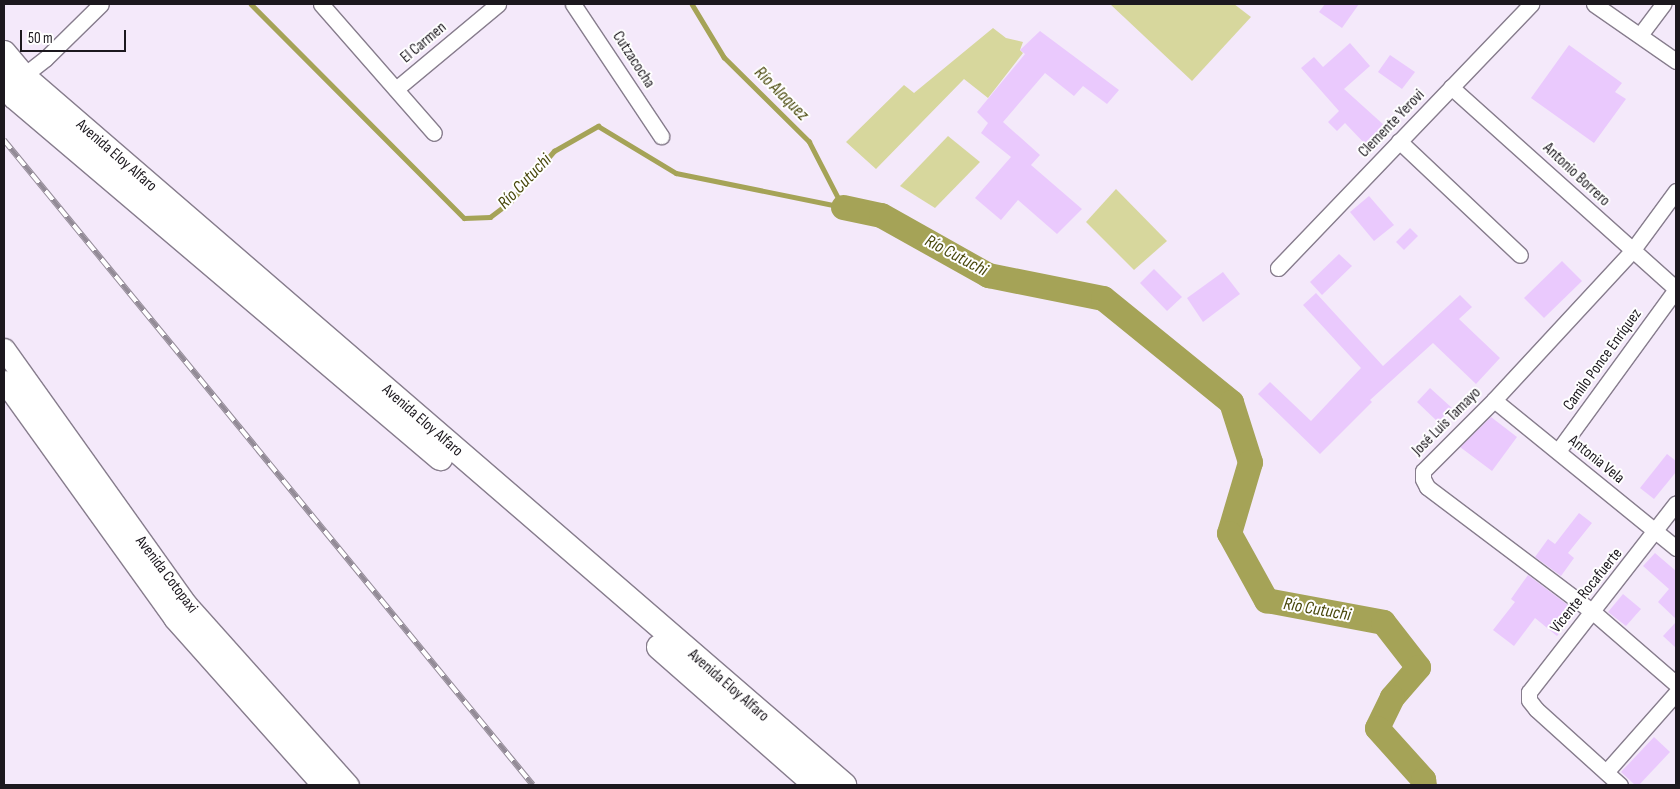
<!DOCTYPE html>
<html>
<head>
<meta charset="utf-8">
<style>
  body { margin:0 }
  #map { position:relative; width:1680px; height:789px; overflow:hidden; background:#f4e9fa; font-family:"Sofia Sans Condensed",sans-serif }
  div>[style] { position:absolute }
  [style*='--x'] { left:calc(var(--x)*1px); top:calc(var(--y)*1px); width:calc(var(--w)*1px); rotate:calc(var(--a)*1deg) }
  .green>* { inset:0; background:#d7d79d }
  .stream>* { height:4.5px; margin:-2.25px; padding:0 2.25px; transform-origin:2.25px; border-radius:2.25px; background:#a5a357 }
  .river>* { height:25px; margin:-12.5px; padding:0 12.5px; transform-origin:12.5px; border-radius:12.5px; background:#a5a357 }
  .building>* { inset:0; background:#eac9fd }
  .roads { filter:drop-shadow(1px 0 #877d8d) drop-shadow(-1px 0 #877d8d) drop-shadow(0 1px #877d8d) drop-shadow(0 -1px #877d8d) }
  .minor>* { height:15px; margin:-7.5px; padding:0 7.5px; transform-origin:7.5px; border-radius:7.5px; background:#fff }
  .secondary>* { height:21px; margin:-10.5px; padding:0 10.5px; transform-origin:10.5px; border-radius:10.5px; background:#fff }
  .primary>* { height:24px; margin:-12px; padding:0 12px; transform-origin:12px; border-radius:12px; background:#fff }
  .rail>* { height:5.5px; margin-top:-2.75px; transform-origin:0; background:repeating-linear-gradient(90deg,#fff 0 11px,#938b97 0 22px); box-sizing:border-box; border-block:1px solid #938b97 }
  span { translate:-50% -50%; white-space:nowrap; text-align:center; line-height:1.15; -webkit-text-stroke:4px #fff; paint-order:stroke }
  .street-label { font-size:16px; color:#1c181e }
  .water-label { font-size:18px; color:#49480c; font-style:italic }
  .frame { position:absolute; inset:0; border:5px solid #1c181e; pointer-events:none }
  .scale { position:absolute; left:20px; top:30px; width:106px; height:22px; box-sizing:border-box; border:2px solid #1c181e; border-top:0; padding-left:6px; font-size:15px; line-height:18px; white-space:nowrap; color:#1c181e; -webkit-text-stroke:4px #fff; paint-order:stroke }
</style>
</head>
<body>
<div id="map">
  <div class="green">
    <div style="clip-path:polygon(1110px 4px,1234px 4px,1251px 17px,1192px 81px)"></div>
    <div style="clip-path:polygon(993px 28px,1006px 38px,1023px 42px,1020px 50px,1023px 53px,988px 98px,964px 79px,876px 169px,846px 142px,904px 85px,914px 93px)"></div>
    <div style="clip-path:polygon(948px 136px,980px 162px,935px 208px,900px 186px)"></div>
    <div style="clip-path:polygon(1116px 189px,1167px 241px,1134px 270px,1086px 222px)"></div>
  </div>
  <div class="stream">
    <div style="--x:251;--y:4;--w:302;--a:45.1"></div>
    <div style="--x:464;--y:218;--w:26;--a:-2"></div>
    <div style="--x:490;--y:217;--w:26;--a:-37"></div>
    <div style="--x:511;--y:201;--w:66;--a:-49.3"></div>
    <div style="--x:554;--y:151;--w:51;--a:-29.6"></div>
    <div style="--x:598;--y:126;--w:91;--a:31.1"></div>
    <div style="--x:676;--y:173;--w:170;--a:11.5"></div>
    <div style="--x:692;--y:4;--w:62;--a:58.9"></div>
    <div style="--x:724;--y:57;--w:120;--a:44.7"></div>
    <div style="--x:809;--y:141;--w:74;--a:62.7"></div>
  </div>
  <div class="river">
    <div style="--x:843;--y:207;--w:39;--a:12"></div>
    <div style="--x:881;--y:215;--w:123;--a:29.3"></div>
    <div style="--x:988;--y:275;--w:117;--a:11.3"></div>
    <div style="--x:1103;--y:298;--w:165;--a:39.1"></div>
    <div style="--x:1231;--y:402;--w:63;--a:72.4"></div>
    <div style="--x:1250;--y:462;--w:74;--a:106.5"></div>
    <div style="--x:1229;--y:533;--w:77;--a:61.1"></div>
    <div style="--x:1266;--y:600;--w:119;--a:10.6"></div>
    <div style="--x:1383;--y:622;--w:57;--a:52.1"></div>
    <div style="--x:1418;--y:667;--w:40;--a:131"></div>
    <div style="--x:1392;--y:697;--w:34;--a:116"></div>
    <div style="--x:1377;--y:728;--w:69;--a:48"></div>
    <div style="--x:1423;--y:779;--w:6;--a:81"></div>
  </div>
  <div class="building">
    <div style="clip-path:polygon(1325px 4px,1359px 4px,1342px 28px,1319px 12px)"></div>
    <div style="clip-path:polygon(1040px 31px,1119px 90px,1107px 104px,1083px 86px,1074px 96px,1045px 73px,1003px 122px,1040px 155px,1031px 165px,1082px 209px,1057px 234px,1018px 200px,1001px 220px,975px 198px,1011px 157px,981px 133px,988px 123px,977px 112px,1025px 54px,1020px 50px)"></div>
    <div style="clip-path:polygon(1350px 43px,1370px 66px,1344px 89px,1385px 126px,1379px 131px,1382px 134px,1366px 145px,1345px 123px,1337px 131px,1328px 122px,1339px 111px,1301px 68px,1314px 57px,1323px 67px)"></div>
    <div style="clip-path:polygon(1569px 45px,1622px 83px,1615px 92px,1626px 99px,1594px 143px,1531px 98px)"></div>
    <div style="clip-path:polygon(1390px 55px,1415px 72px,1402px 89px,1378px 72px)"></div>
    <div style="clip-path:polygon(1369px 196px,1394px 225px,1374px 241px,1350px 212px)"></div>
    <div style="clip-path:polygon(1410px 228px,1418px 236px,1404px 250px,1396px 242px)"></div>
    <div style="clip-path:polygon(1339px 254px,1352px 266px,1322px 295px,1310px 282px)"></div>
    <div style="clip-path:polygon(1562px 261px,1582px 281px,1544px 318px,1524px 298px)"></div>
    <div style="clip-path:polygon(1154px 269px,1182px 297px,1167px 311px,1140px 283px)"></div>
    <div style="clip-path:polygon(1223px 272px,1240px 294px,1203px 322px,1187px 298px)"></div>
    <div style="clip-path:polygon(1316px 293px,1383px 366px,1460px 295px,1472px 307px,1459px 319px,1500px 358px,1476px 384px,1433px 343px,1370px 400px,1372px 402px,1320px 454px,1258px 394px,1270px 382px,1311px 421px,1361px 368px,1303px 305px)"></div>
    <div style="clip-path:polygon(1430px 388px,1452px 408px,1438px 422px,1417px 402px)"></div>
    <div style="clip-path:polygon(1491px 417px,1517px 437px,1492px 471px,1460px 447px)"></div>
    <div style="clip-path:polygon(1667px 454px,1676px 461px,1676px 472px,1654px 499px,1640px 488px)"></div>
    <div style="clip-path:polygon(1579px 513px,1592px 523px,1568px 553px,1574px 558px,1561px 576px,1535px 557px,1548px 539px,1555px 544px)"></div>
    <div style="clip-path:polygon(1655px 553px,1676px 571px,1676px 619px,1658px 602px,1669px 589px,1643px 566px)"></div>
    <div style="clip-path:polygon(1528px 575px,1577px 612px,1557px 636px,1535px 618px,1514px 646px,1493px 630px,1515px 602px,1511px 599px)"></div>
    <div style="clip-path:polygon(1623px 594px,1641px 609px,1626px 626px,1608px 612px)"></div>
    <div style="clip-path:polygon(1676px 622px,1676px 648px,1663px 636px)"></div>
    <div style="clip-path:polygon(1654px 737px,1670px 752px,1639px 785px,1635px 785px,1621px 772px)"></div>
  </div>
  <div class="roads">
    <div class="minor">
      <div style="--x:321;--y:4;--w:171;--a:48.8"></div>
      <div style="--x:573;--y:4;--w:159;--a:56.3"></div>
      <div style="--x:1594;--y:4;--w:100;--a:34.8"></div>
      <div style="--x:1640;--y:35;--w:39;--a:-53"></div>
      <div style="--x:23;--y:76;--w:28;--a:-38"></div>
      <div style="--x:45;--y:59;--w:78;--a:-44.5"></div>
      <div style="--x:1451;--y:87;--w:302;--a:41.9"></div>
      <div style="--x:396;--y:89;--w:133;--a:-39.8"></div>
      <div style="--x:1399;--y:141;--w:166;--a:43.3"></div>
      <div style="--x:1676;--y:191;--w:74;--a:126.3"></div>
      <div style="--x:1632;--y:251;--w:203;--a:132.8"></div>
      <div style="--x:1494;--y:400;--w:100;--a:135"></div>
      <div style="--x:1423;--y:471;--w:8;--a:90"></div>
      <div style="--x:1423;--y:479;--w:9;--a:63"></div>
      <div style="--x:1427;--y:487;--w:208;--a:37"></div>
      <div style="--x:1593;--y:612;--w:110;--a:40.9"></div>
      <div style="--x:1278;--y:268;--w:366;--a:-46.2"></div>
      <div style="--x:1494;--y:400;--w:235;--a:39.1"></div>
      <div style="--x:1558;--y:451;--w:200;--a:-53.9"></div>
      <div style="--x:1606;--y:772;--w:106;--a:-48.5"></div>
      <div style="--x:1620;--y:785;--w:113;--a:-137.9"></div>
      <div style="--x:1536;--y:709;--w:11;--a:-128"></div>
      <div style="--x:1529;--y:700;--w:8;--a:-90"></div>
      <div style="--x:1529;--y:692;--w:239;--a:-52.1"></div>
    </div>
    <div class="secondary">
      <div style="--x:4;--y:349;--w:313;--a:54.5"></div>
      <div style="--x:186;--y:604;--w:243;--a:48.2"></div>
      <div style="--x:4;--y:381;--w:292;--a:54.3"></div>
      <div style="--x:174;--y:618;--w:224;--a:48.3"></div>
    </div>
    <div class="primary">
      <div style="--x:4;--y:53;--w:30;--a:50"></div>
      <div style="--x:23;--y:76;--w:1085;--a:40.81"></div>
      <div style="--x:4;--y:83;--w:18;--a:52"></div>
      <div style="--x:15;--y:97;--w:558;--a:40.34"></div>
      <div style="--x:659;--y:647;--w:209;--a:41.3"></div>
    </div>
  </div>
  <div class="rail">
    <div style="--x:4;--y:140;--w:834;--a:50.64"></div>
  </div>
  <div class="street-label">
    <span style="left:424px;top:43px;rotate:-40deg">El Carmen</span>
    <span style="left:633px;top:60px;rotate:57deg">Cutzacocha</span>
    <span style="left:1392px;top:124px;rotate:-46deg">Clemente Yerovi</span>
    <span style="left:116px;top:156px;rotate:41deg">Avenida Eloy Alfaro</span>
    <span style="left:1576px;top:175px;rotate:43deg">Antonio Borrero</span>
    <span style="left:1603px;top:360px;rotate:-54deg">Camilo Ponce Enríquez</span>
    <span style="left:422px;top:421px;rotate:41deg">Avenida Eloy Alfaro</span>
    <span style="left:1447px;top:422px;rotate:-45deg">José Luis Tamayo</span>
    <span style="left:1596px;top:460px;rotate:39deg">Antonia Vela</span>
    <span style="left:166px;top:575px;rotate:53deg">Avenida Cotopaxi</span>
    <span style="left:1587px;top:591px;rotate:-51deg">Vicente Rocafuerte</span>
    <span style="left:728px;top:686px;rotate:41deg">Avenida Eloy Alfaro</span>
  </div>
  <div class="water-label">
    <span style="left:781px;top:94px;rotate:45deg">Río Alaquez</span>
    <span style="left:525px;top:182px;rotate:-46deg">Río Cutuchi</span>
    <span style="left:956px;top:256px;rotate:28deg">Río Cutuchi</span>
    <span style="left:1317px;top:610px;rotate:10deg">Río Cutuchi</span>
  </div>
  <div class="frame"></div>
  <div class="scale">50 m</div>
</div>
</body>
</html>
